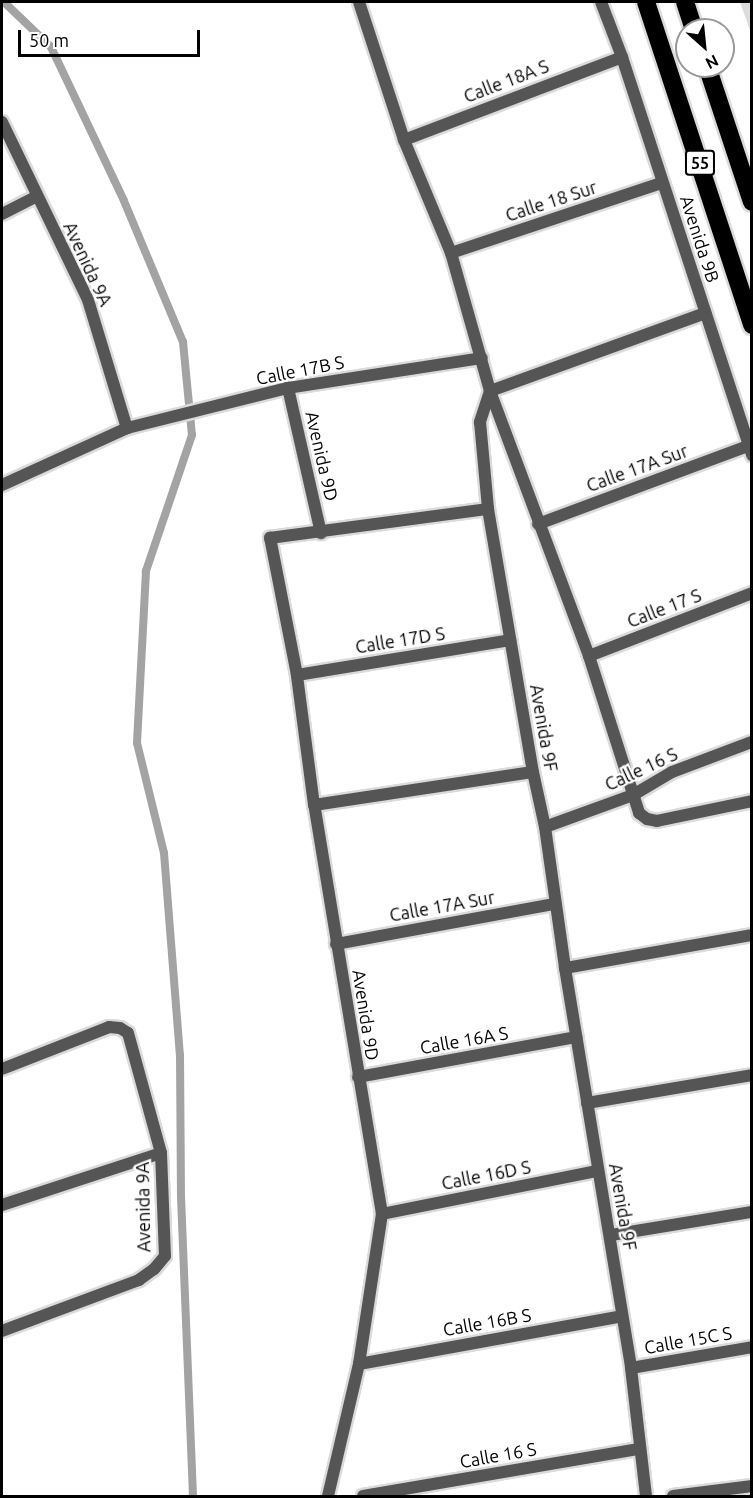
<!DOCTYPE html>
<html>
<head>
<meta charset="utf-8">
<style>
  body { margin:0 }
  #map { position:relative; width:753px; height:1498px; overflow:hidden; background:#fff; font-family:Ubuntu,sans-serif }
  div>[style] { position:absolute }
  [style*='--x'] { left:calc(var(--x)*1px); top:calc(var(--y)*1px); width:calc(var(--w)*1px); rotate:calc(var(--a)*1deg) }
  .green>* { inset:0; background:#dcdcdc }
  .stream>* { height:8px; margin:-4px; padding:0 4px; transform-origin:4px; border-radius:4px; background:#a3a3a3 }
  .roads { filter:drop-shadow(2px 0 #dbdbdb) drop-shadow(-2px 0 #dbdbdb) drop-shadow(0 2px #dbdbdb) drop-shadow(0 -2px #dbdbdb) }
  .street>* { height:12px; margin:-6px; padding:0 6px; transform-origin:6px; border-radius:6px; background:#555 }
  .highway>* { height:18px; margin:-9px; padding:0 9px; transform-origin:9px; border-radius:9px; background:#000 }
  span { translate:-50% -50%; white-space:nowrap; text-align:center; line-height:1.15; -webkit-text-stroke:4.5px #fff; paint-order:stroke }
  .shield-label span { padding:2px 4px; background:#fff; border:2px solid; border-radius:4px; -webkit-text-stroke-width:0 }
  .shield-label { font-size:16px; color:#000; font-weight:700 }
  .street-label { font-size:18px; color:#000 }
  .frame { position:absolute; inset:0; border:3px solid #000; pointer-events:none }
  .north { position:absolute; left:675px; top:18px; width:60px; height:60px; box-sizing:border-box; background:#fff; border:2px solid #999; border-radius:50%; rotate:153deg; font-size:16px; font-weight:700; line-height:24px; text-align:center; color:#000 }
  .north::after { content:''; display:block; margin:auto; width:21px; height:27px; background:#000; clip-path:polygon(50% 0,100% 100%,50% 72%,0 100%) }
  .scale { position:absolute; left:18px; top:30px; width:182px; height:27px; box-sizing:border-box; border:3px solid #000; border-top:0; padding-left:8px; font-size:18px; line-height:21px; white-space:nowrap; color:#000; -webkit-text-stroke:4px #fff; paint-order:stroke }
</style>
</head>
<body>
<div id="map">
  <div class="green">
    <div style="clip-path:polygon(740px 2px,751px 2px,751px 33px)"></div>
  </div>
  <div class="stream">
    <div style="--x:4;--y:2;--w:65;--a:43.8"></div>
    <div style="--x:51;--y:47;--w:170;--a:64.6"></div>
    <div style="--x:124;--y:201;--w:153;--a:67.3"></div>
    <div style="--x:183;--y:342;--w:93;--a:84.5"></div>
    <div style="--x:192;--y:435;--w:144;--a:108.7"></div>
    <div style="--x:146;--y:571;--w:172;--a:93"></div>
    <div style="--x:137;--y:743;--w:113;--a:76.2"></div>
    <div style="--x:164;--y:853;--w:203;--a:85.5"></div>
    <div style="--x:180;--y:1055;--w:142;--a:89.6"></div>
    <div style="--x:181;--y:1197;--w:299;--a:87.7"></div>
  </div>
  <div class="roads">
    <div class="street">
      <div style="--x:359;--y:2;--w:145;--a:71.9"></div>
      <div style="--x:404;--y:140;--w:122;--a:67.4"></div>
      <div style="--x:451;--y:253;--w:143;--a:74.2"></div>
      <div style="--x:490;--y:391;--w:283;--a:69.5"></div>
      <div style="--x:589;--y:656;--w:165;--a:72.3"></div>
      <div style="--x:639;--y:813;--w:10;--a:37"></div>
      <div style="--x:647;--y:819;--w:10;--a:11"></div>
      <div style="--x:657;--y:821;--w:97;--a:-11.9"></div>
      <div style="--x:601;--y:2;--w:59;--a:69.1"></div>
      <div style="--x:622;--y:57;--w:419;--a:71.9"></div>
      <div style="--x:2;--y:122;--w:198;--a:64.2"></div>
      <div style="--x:88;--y:300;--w:134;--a:73.1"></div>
      <div style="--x:404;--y:140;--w:233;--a:-20.8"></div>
      <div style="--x:2;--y:214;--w:38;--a:-27"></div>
      <div style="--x:451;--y:253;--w:222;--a:-18.4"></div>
      <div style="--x:288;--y:388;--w:149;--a:77.2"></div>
      <div style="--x:490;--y:391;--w:33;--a:108"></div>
      <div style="--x:480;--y:422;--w:87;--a:84.7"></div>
      <div style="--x:488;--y:509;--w:267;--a:80.3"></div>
      <div style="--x:533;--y:772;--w:56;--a:77.7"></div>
      <div style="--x:545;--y:827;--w:142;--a:81.9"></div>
      <div style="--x:565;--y:968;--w:405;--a:80.6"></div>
      <div style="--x:631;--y:1368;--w:129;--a:83.3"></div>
      <div style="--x:490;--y:391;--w:229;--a:-19.9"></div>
      <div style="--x:2;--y:485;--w:137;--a:-24.5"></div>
      <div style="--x:127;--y:428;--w:166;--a:-14"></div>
      <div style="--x:288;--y:388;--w:196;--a:-8.8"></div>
      <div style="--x:538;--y:524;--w:224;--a:-20.4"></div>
      <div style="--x:589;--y:656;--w:175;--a:-21.1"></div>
      <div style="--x:297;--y:675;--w:216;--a:-9.3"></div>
      <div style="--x:314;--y:805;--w:221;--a:-8.6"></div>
      <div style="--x:545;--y:827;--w:94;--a:-20"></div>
      <div style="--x:633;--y:795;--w:45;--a:-30.5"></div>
      <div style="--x:672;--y:772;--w:85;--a:-20.6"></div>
      <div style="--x:336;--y:944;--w:223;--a:-10.4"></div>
      <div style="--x:565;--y:968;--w:190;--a:-10"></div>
      <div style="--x:2;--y:1069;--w:115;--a:-21.4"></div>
      <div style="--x:109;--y:1027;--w:11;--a:5"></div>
      <div style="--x:120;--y:1028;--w:9;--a:32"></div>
      <div style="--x:128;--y:1033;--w:124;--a:74.6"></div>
      <div style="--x:358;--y:1077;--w:222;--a:-10.4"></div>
      <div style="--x:587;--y:1103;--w:167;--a:-9.6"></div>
      <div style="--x:2;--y:1205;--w:167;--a:-18.1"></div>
      <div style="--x:161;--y:1153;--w:103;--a:87.8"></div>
      <div style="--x:165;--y:1256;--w:17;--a:130"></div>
      <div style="--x:154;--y:1269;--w:19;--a:144"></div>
      <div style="--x:139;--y:1280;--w:146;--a:159.6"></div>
      <div style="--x:382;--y:1214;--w:220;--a:-11.3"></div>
      <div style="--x:611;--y:1235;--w:143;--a:-9.3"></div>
      <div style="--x:359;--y:1364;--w:267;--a:-10.3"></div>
      <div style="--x:631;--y:1368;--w:123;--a:-9.8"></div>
      <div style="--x:328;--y:1496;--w:136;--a:-76.8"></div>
      <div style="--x:359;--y:1364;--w:152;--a:-81.3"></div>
      <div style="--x:382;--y:1214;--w:415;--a:-99.4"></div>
      <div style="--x:314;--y:805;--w:131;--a:-97.5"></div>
      <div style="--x:297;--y:675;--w:140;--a:-101.1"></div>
      <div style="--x:270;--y:538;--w:220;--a:-7.6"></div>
      <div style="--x:363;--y:1496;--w:280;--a:-9.7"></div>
      <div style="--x:673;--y:1496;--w:80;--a:-7.2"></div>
    </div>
    <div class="highway">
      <div style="--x:646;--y:2;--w:340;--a:71.8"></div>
      <div style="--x:685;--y:2;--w:29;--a:72"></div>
      <div style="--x:707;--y:66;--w:143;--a:71.7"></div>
    </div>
  </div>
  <div class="shield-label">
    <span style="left:700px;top:163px">55</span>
  </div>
  <div class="street-label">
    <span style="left:506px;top:81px;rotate:-21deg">Calle 18A S</span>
    <span style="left:551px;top:201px;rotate:-18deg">Calle 18 Sur</span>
    <span style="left:700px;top:239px;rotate:72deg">Avenida 9B</span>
    <span style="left:88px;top:264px;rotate:65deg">Avenida 9A</span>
    <span style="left:300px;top:370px;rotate:-11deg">Calle 17B S</span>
    <span style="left:322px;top:456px;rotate:77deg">Avenida 9D</span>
    <span style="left:637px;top:468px;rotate:-20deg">Calle 17A Sur</span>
    <span style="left:664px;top:608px;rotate:-21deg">Calle 17 S</span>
    <span style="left:400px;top:640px;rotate:-9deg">Calle 17D S</span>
    <span style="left:544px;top:728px;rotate:80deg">Avenida 9F</span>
    <span style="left:641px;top:769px;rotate:-25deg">Calle 16 S</span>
    <span style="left:442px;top:906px;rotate:-10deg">Calle 17A Sur</span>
    <span style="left:366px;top:1015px;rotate:81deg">Avenida 9D</span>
    <span style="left:464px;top:1040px;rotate:-10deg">Calle 16A S</span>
    <span style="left:486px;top:1175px;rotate:-11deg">Calle 16D S</span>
    <span style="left:143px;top:1207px;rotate:-91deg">Avenida 9A</span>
    <span style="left:623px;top:1207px;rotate:80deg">Avenida 9F</span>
    <span style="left:487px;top:1322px;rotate:-10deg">Calle 16B S</span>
    <span style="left:688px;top:1340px;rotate:-10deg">Calle 15C S</span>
    <span style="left:498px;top:1455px;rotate:-10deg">Calle 16 S</span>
  </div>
  <div class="frame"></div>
  <div class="north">N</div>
  <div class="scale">50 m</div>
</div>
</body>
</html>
